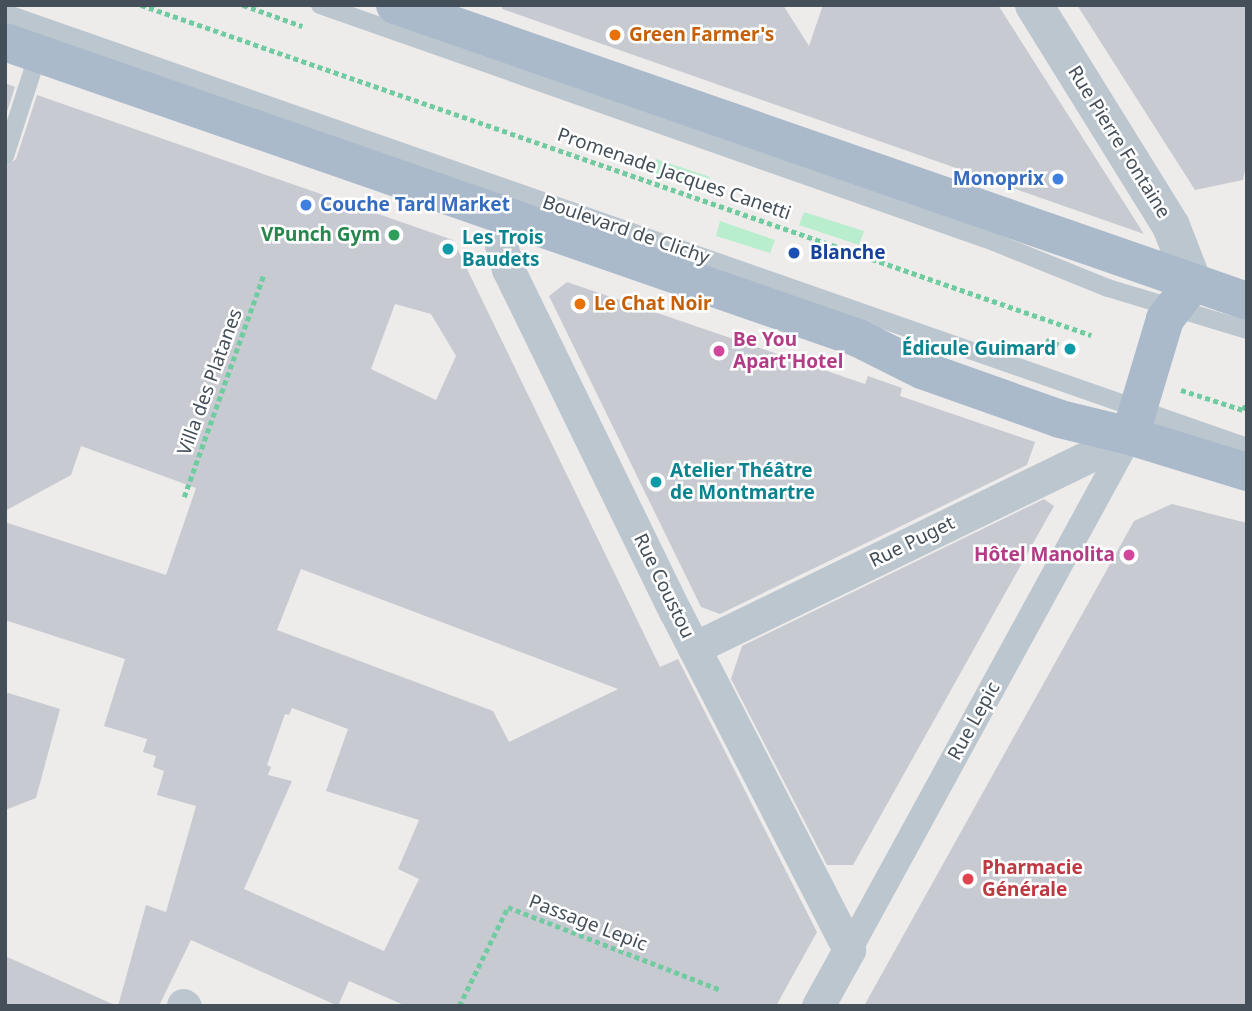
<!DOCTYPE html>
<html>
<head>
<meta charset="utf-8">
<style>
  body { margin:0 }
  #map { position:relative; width:1252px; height:1011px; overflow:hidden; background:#eeebeb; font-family:"Noto Sans",sans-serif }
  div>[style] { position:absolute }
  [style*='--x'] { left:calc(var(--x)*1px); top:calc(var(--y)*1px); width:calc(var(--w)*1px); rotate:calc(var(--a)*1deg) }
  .green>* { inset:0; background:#b8eecd }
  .building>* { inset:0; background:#c8cad1 }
  .path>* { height:4.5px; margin-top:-2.25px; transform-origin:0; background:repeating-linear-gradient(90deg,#70cca0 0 5px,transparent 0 8.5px) }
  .service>* { height:18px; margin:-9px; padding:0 9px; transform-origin:9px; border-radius:9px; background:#bcc6ce }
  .pedestrian>* { height:26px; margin:-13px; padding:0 13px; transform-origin:13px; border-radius:13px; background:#bcc6ce }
  .minor>* { height:33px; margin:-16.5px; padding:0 16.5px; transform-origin:16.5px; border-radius:16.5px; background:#bcc6ce }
  .tertiary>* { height:38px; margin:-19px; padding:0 19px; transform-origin:19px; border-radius:19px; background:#bcc6ce }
  .primary>* { height:38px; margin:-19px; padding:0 19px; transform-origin:19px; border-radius:19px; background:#aabacb }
  .dots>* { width:19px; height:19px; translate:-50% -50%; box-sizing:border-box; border:4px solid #fff; border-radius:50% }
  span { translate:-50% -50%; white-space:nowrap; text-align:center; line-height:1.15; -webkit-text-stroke:5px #fff; paint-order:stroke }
  .food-label { font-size:19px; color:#c56008; font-weight:700 }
  .left { translate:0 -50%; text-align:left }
  .street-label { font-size:19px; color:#444f59 }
  .shop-label { font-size:19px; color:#366cbe; font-weight:700 }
  .right { translate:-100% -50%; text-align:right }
  .leisure-label { font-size:19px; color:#27864d; font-weight:700 }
  .culture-label { font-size:19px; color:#0d838f; font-weight:700 }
  .transit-label { font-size:19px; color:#164399; font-weight:700 }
  .hotel-label { font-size:19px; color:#b23c85; font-weight:700 }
  .health-label { font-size:19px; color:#be3a42; font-weight:700 }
  .frame { position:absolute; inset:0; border:7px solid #444f59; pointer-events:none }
</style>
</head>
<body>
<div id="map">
  <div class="green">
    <div style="clip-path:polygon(656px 159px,710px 177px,706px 192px,651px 173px)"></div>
    <div style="clip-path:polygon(804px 212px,864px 231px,859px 245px,799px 225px)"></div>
    <div style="clip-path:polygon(720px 221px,775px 240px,770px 253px,716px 236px)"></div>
  </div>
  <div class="building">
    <div style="clip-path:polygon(502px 5px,783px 5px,809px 46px,823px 5px,998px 5px,1144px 234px,502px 9px)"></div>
    <div style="clip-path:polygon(1077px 5px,1247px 5px,1247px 161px,1243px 180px,1195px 190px)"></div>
    <div style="clip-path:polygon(5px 83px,15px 87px,5px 118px)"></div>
    <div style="clip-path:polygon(evenodd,37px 95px,453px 240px,660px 667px,678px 659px,817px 932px,776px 1006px,406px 1006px,349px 981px,338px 1006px,191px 940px,159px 1006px,118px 1006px,146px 905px,166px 912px,196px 806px,157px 795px,164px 771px,153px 767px,156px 756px,143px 752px,147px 739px,104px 726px,125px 659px,5px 620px,5px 522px,166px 575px,196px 488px,81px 446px,71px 475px,5px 511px,5px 167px,16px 159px,37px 95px,395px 304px,431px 314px,456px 356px,436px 400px,371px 369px,395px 304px,37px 95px,301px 569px,618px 689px,509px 742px,493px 711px,277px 630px,301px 569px,37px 95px,292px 708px,348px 729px,326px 791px,419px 820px,398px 869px,419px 879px,384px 951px,244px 889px,292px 781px,268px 775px,271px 767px,267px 765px,285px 714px,289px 715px,292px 708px)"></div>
    <div style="clip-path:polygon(567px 282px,865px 384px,868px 376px,902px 388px,900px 396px,1035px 442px,1027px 465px,720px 614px,701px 607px,549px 296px)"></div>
    <div style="clip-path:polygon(1044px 499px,1054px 506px,853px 865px,827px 865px,731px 679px,742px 646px)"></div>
    <div style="clip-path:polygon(1172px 504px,1247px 523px,1247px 1006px,864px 1006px,1134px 521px)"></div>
    <div style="clip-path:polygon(5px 692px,60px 709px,36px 798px,5px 810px)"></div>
    <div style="clip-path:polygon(5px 956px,117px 1006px,5px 1006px)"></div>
  </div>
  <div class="path">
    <div style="--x:141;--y:5;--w:1006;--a:19.16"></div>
    <div style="--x:243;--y:5;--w:63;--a:19.6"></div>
    <div style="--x:1046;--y:340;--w:24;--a:19"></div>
    <div style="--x:1181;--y:390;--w:65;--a:17.9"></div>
    <div style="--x:1243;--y:410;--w:9;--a:-63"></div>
    <div style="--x:184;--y:497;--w:235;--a:-70.3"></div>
    <div style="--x:459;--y:1006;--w:110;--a:-63.7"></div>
    <div style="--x:508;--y:907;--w:229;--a:21.3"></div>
  </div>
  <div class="service">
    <div style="--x:320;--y:5;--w:714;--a:19.37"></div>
    <div style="--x:994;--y:242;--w:123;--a:22"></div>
    <div style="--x:1108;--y:288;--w:145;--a:16.8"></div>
    <div style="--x:5;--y:13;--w:1316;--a:19.26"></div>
    <div style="--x:5;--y:156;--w:107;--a:-72.1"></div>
  </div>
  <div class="pedestrian">
    <div style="--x:849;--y:950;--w:586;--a:-61.33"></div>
  </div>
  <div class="minor">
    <div style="--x:510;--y:216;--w:30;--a:107"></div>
    <div style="--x:501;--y:245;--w:25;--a:74"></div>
    <div style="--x:508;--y:269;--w:381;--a:64"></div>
    <div style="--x:675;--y:611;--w:381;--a:62.8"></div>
    <div style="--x:849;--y:950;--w:64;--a:119"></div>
    <div style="--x:694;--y:648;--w:485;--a:-25.9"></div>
    <div style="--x:183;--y:1005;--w:2;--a:27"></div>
  </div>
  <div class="tertiary">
    <div style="--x:1034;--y:5;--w:260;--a:58.2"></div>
    <div style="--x:1171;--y:226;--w:61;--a:68.9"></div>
  </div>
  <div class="primary">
    <div style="--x:395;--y:5;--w:902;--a:19.16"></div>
    <div style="--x:5;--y:42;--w:903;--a:19.14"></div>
    <div style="--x:858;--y:338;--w:72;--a:26.6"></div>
    <div style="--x:922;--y:370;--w:146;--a:19.5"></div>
    <div style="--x:1060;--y:419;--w:72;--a:13.7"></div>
    <div style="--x:1130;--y:436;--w:122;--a:17.1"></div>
    <div style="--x:1130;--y:436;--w:122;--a:-73.3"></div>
    <div style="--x:1165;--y:319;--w:46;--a:-52.1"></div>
  </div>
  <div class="dots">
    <div style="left:615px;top:35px;background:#e8710a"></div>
    <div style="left:1058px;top:179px;background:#3f7fe0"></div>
    <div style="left:306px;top:205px;background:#3f7fe0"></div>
    <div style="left:394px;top:235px;background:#2e9e5b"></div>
    <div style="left:448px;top:249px;background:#0f9aa8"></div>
    <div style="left:794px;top:253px;background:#1a4fb4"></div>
    <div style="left:580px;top:304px;background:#e8710a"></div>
    <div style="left:1070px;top:349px;background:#0f9aa8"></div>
    <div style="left:719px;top:351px;background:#d1479c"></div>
    <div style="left:656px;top:482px;background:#0f9aa8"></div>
    <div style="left:1129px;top:555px;background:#d1479c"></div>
    <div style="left:968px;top:879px;background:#e0444e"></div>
  </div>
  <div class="food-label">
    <span class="left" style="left:629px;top:35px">Green Farmer's</span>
    <span class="left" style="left:594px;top:304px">Le Chat Noir</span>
  </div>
  <div class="street-label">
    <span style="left:1119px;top:142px;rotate:58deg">Rue Pierre Fontaine</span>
    <span style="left:674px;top:174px;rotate:19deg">Promenade Jacques Canetti</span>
    <span style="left:626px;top:230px;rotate:19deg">Boulevard de Clichy</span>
    <span style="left:210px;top:382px;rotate:-70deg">Villa des Platanes</span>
    <span style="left:912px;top:542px;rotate:-26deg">Rue Puget</span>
    <span style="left:664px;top:586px;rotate:64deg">Rue Coustou</span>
    <span style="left:974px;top:721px;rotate:-61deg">Rue Lepic</span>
    <span style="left:588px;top:923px;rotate:21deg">Passage Lepic</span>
  </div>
  <div class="shop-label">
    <span class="right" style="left:1044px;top:179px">Monoprix</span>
    <span class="left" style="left:320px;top:205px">Couche Tard Market</span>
  </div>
  <div class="leisure-label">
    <span class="right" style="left:380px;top:235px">VPunch Gym</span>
  </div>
  <div class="culture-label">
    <span class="left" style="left:462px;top:249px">Les Trois<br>Baudets</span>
    <span class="right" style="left:1056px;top:349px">Édicule Guimard</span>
    <span class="left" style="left:670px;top:482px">Atelier Théâtre<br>de Montmartre</span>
  </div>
  <div class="transit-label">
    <span class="left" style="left:810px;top:253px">Blanche</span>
  </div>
  <div class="hotel-label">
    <span class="left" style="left:733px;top:351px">Be You<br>Apart'Hotel</span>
    <span class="right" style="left:1115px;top:555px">Hôtel Manolita</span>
  </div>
  <div class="health-label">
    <span class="left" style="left:982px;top:879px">Pharmacie<br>Générale</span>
  </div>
  <div class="frame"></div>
</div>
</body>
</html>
